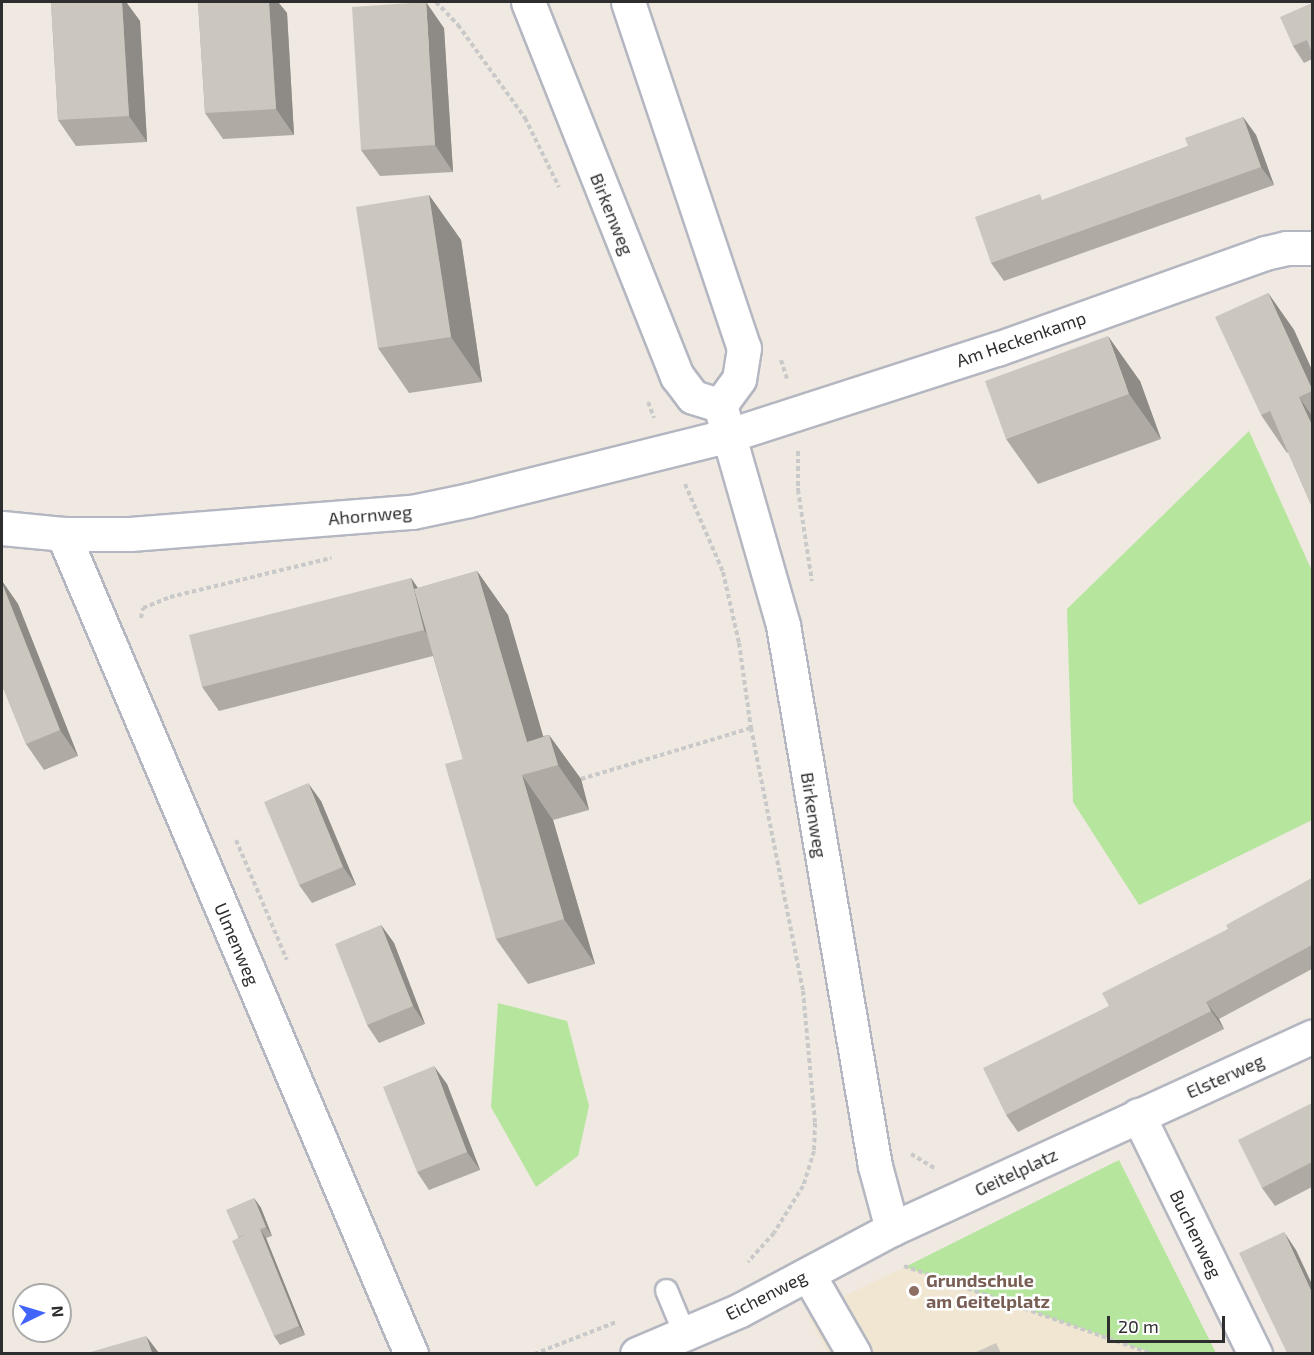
<!DOCTYPE html>
<html>
<head>
<meta charset="utf-8">
<style>
  body { margin:0 }
  #map { position:relative; width:1314px; height:1355px; overflow:hidden; background:#efe9e1; font-family:"Exo 2",sans-serif }
  div>[style] { position:absolute }
  [style*='--x'] { left:calc(var(--x)*1px); top:calc(var(--y)*1px); width:calc(var(--w)*1px); rotate:calc(var(--a)*1deg) }
  .education>* { inset:0; background:#f0e6d1 }
  .green>* { inset:0; background:#b6e59e }
  .path>* { height:4px; margin-top:-2px; transform-origin:0; background:repeating-linear-gradient(90deg,#c9c9c9 0 4.5px,transparent 0 7.5px) }
  .roads { filter:drop-shadow(2px 0 #b4b7c1) drop-shadow(-2px 0 #b4b7c1) drop-shadow(0 2px #b4b7c1) drop-shadow(0 -2px #b4b7c1) }
  .service>* { height:21px; margin:-10.5px; padding:0 10.5px; transform-origin:10.5px; border-radius:10.5px; background:#fff }
  .minor>* { height:33px; margin:-16.5px; padding:0 16.5px; transform-origin:16.5px; border-radius:16.5px; background:#fff }
  .wall>* { inset:0; background:#afaba4 }
  .shaded-wall>* { inset:0; background:#8e8b86 }
  .building>* { inset:0; background:#cbc7bf }
  .dots>* { width:16px; height:16px; translate:-50% -50%; box-sizing:border-box; border:3px solid #fff; border-radius:50% }
  span { translate:-50% -50%; white-space:nowrap; text-align:center; line-height:1.15; -webkit-text-stroke:5px #fff; paint-order:stroke }
  .street-label { font-size:18px; color:#2e2e2e }
  .education-label { font-size:18px; color:#785e54; font-weight:700 }
  .left { translate:0 -50%; text-align:left }
  .frame { position:absolute; inset:0; border:3px solid #2e2e2e; pointer-events:none }
  .north { position:absolute; left:12px; top:1283px; width:60px; height:60px; box-sizing:border-box; background:#fff; border:2px solid #ababab; border-radius:50%; rotate:85deg; font-size:16px; font-weight:700; line-height:24px; text-align:center; color:#2e2e2e }
  .north::after { content:''; display:block; margin:auto; width:21px; height:27px; background:#4264fb; clip-path:polygon(50% 0,100% 100%,50% 72%,0 100%) }
  .scale { position:absolute; left:1107px; top:1316px; width:118px; height:27px; box-sizing:border-box; border:3px solid #2e2e2e; border-top:0; padding-left:8px; font-size:18px; line-height:21px; white-space:nowrap; color:#2e2e2e; -webkit-text-stroke:4px #fff; paint-order:stroke }
</style>
</head>
<body>
<div id="map">
  <div class="education">
    <div style="clip-path:polygon(905px 1267px,1152px 1353px,828px 1353px,807px 1314px)"></div>
  </div>
  <div class="green">
    <div style="clip-path:polygon(1249px 431px,1312px 571px,1312px 820px,1139px 905px,1073px 802px,1067px 609px)"></div>
    <div style="clip-path:polygon(498px 1003px,567px 1021px,589px 1106px,578px 1156px,536px 1187px,491px 1107px)"></div>
    <div style="clip-path:polygon(1119px 1160px,1216px 1353px,1152px 1353px,905px 1267px)"></div>
  </div>
  <div class="path">
    <div style="--x:436;--y:2;--w:32;--a:46"></div>
    <div style="--x:458;--y:25;--w:115;--a:54.2"></div>
    <div style="--x:525;--y:118;--w:77;--a:63.8"></div>
    <div style="--x:781;--y:360;--w:20;--a:72"></div>
    <div style="--x:648;--y:402;--w:17;--a:69"></div>
    <div style="--x:798;--y:451;--w:39;--a:90"></div>
    <div style="--x:798;--y:490;--w:92;--a:81.3"></div>
    <div style="--x:685;--y:484;--w:96;--a:66.6"></div>
    <div style="--x:723;--y:572;--w:73;--a:77.3"></div>
    <div style="--x:739;--y:643;--w:86;--a:82"></div>
    <div style="--x:751;--y:728;--w:268;--a:78.8"></div>
    <div style="--x:803;--y:991;--w:133;--a:84.8"></div>
    <div style="--x:815;--y:1123;--w:28;--a:92"></div>
    <div style="--x:814;--y:1151;--w:37;--a:107"></div>
    <div style="--x:803;--y:1186;--w:55;--a:121.7"></div>
    <div style="--x:774;--y:1233;--w:39;--a:132"></div>
    <div style="--x:141;--y:618;--w:10;--a:-79"></div>
    <div style="--x:143;--y:608;--w:29;--a:-22"></div>
    <div style="--x:170;--y:597;--w:166;--a:-13.6"></div>
    <div style="--x:581;--y:779;--w:177;--a:-16.7"></div>
    <div style="--x:236;--y:840;--w:130;--a:67"></div>
    <div style="--x:911;--y:1154;--w:29;--a:31"></div>
    <div style="--x:904;--y:1266;--w:263;--a:19.5"></div>
    <div style="--x:534;--y:1354;--w:88;--a:-21.3"></div>
  </div>
  <div class="roads">
    <div class="service">
      <div style="--x:666;--y:1290;--w:47;--a:67.3"></div>
    </div>
    <div class="minor">
      <div style="--x:528;--y:2;--w:403;--a:68.3"></div>
      <div style="--x:677;--y:376;--w:26;--a:53"></div>
      <div style="--x:693;--y:397;--w:28;--a:17"></div>
      <div style="--x:628;--y:2;--w:365;--a:71.5"></div>
      <div style="--x:744;--y:348;--w:31;--a:99"></div>
      <div style="--x:739;--y:379;--w:32;--a:126"></div>
      <div style="--x:720;--y:405;--w:229;--a:74"></div>
      <div style="--x:783;--y:625;--w:549;--a:80.35"></div>
      <div style="--x:875;--y:1166;--w:65;--a:74.9"></div>
      <div style="--x:2;--y:528;--w:61;--a:5.6"></div>
      <div style="--x:63;--y:534;--w:67;--a:0"></div>
      <div style="--x:130;--y:534;--w:283;--a:-4.5"></div>
      <div style="--x:412;--y:512;--w:58;--a:-11.9"></div>
      <div style="--x:469;--y:500;--w:269;--a:-14"></div>
      <div style="--x:730;--y:435;--w:281;--a:-17.9"></div>
      <div style="--x:997;--y:349;--w:285;--a:-19.7"></div>
      <div style="--x:1265;--y:253;--w:22;--a:-13"></div>
      <div style="--x:1286;--y:248;--w:26;--a:0"></div>
      <div style="--x:63;--y:534;--w:891;--a:67"></div>
      <div style="--x:1138;--y:1115;--w:266;--a:63.9"></div>
      <div style="--x:808;--y:1274;--w:92;--a:60.1"></div>
      <div style="--x:637;--y:1354;--w:112;--a:-23.1"></div>
      <div style="--x:740;--y:1310;--w:172;--a:-28.1"></div>
      <div style="--x:892;--y:1229;--w:462;--a:-24.6"></div>
    </div>
  </div>
  <div class="wall">
    <div style="clip-path:polygon(51px 2px,126px 2px,140px 21px,147px 142px,76px 146px,58px 120px)"></div>
    <div style="clip-path:polygon(198px 2px,278px 2px,287px 13px,294px 135px,223px 139px,205px 113px)"></div>
    <div style="clip-path:polygon(1312px 2px,1312px 59px,1304px 63px,1293px 46px)"></div>
    <div style="clip-path:polygon(444px 28px,453px 172px,380px 176px,361px 150px)"></div>
    <div style="clip-path:polygon(1243px 117px,1256px 135px,1274px 185px,1004px 281px,991px 263px,1044px 200px,1188px 146px)"></div>
    <div style="clip-path:polygon(429px 195px,461px 240px,482px 382px,409px 393px,378px 348px)"></div>
    <div style="clip-path:polygon(1268px 293px,1294px 330px,1312px 370px,1312px 507px,1288px 452px,1287px 453px,1261px 415px)"></div>
    <div style="clip-path:polygon(1140px 381px,1161px 439px,1038px 484px,1006px 439px)"></div>
    <div style="clip-path:polygon(477px 571px,508px 615px,543px 736px,549px 735px,581px 779px,589px 810px,553px 820px,595px 964px,528px 984px,496px 939px,463px 759px,433px 656px,219px 711px,202px 687px,411px 578px,418px 588px)"></div>
    <div style="clip-path:polygon(2px 581px,18px 604px,78px 756px,44px 770px,26px 744px,2px 685px)"></div>
    <div style="clip-path:polygon(321px 801px,356px 885px,312px 903px,299px 885px)"></div>
    <div style="clip-path:polygon(1312px 878px,1312px 969px,1219px 1019px,1224px 1029px,1018px 1132px,1006px 1115px,1228px 929px)"></div>
    <div style="clip-path:polygon(381px 925px,394px 943px,425px 1024px,379px 1043px,367px 1025px)"></div>
    <div style="clip-path:polygon(447px 1084px,480px 1170px,429px 1190px,417px 1172px)"></div>
    <div style="clip-path:polygon(1312px 1103px,1312px 1187px,1275px 1206px,1262px 1188px)"></div>
    <div style="clip-path:polygon(254px 1198px,261px 1208px,272px 1236px,266px 1238px,305px 1335px,280px 1345px,274px 1336px,238px 1238px)"></div>
  </div>
  <div class="shaded-wall">
    <div style="clip-path:polygon(122px 2px,126px 2px,140px 21px,147px 142px,129px 116px)"></div>
    <div style="clip-path:polygon(269px 2px,278px 2px,287px 13px,294px 135px,276px 109px)"></div>
    <div style="clip-path:polygon(426px 2px,444px 28px,453px 172px,435px 145px)"></div>
    <div style="clip-path:polygon(1243px 117px,1256px 135px,1274px 185px,1261px 167px)"></div>
    <div style="clip-path:polygon(429px 195px,461px 240px,482px 382px,451px 337px)"></div>
    <div style="clip-path:polygon(1268px 293px,1294px 330px,1312px 370px,1312px 389px)"></div>
    <div style="clip-path:polygon(1108px 336px,1140px 381px,1161px 439px,1129px 394px)"></div>
    <div style="clip-path:polygon(1299px 397px,1312px 416px,1312px 425px)"></div>
    <div style="clip-path:polygon(477px 571px,508px 615px,552px 767px,527px 742px)"></div>
    <div style="clip-path:polygon(411px 578px,428px 603px,441px 654px,424px 630px)"></div>
    <div style="clip-path:polygon(2px 581px,18px 604px,78px 756px,60px 730px,2px 583px)"></div>
    <div style="clip-path:polygon(549px 735px,581px 779px,589px 810px,558px 765px)"></div>
    <div style="clip-path:polygon(522px 775px,553px 820px,595px 964px,564px 919px)"></div>
    <div style="clip-path:polygon(308px 783px,321px 801px,356px 885px,343px 867px)"></div>
    <div style="clip-path:polygon(381px 925px,394px 943px,425px 1024px,413px 1006px)"></div>
    <div style="clip-path:polygon(1206px 1002px,1219px 1019px,1224px 1029px,1211px 1011px)"></div>
    <div style="clip-path:polygon(434px 1066px,447px 1084px,480px 1170px,467px 1152px)"></div>
    <div style="clip-path:polygon(254px 1198px,261px 1208px,272px 1236px,266px 1227px)"></div>
    <div style="clip-path:polygon(260px 1229px,266px 1238px,305px 1335px,299px 1326px)"></div>
    <div style="clip-path:polygon(1284px 1232px,1296px 1250px,1312px 1284px,1312px 1293px)"></div>
    <div style="clip-path:polygon(146px 1336px,159px 1353px,152px 1353px)"></div>
  </div>
  <div class="building">
    <div style="clip-path:polygon(51px 2px,122px 2px,129px 116px,58px 120px)"></div>
    <div style="clip-path:polygon(198px 2px,269px 2px,276px 109px,205px 113px)"></div>
    <div style="clip-path:polygon(426px 2px,435px 145px,361px 150px,352px 7px)"></div>
    <div style="clip-path:polygon(1311px 2px,1312px 2px,1312px 53px,1307px 40px,1293px 46px,1280px 17px,1312px 3px)"></div>
    <div style="clip-path:polygon(1243px 117px,1261px 167px,991px 263px,975px 217px,1040px 194px,1042px 200px,1188px 146px,1185px 138px)"></div>
    <div style="clip-path:polygon(429px 195px,451px 337px,378px 348px,356px 207px)"></div>
    <div style="clip-path:polygon(1268px 293px,1312px 389px,1312px 391px,1299px 397px,1312px 425px,1312px 507px,1270px 411px,1261px 415px,1215px 317px)"></div>
    <div style="clip-path:polygon(1108px 336px,1129px 394px,1006px 439px,985px 381px)"></div>
    <div style="clip-path:polygon(477px 571px,527px 742px,549px 735px,558px 765px,522px 775px,564px 919px,496px 939px,445px 764px,463px 759px,414px 589px)"></div>
    <div style="clip-path:polygon(411px 578px,424px 630px,202px 687px,189px 635px)"></div>
    <div style="clip-path:polygon(2px 583px,60px 730px,26px 744px,2px 685px)"></div>
    <div style="clip-path:polygon(308px 783px,343px 867px,299px 885px,264px 802px)"></div>
    <div style="clip-path:polygon(1312px 878px,1312px 945px,1206px 1002px,1211px 1011px,1006px 1115px,983px 1068px,1109px 1006px,1102px 993px,1228px 929px,1226px 925px)"></div>
    <div style="clip-path:polygon(381px 925px,413px 1006px,367px 1025px,335px 944px)"></div>
    <div style="clip-path:polygon(434px 1066px,467px 1152px,417px 1172px,383px 1087px)"></div>
    <div style="clip-path:polygon(1312px 1103px,1312px 1162px,1262px 1188px,1238px 1140px)"></div>
    <div style="clip-path:polygon(254px 1198px,266px 1227px,260px 1229px,299px 1326px,274px 1336px,232px 1241px,246px 1234px,238px 1237px,226px 1210px)"></div>
    <div style="clip-path:polygon(1284px 1232px,1312px 1293px,1312px 1353px,1287px 1353px,1239px 1253px)"></div>
    <div style="clip-path:polygon(146px 1336px,152px 1353px,87px 1353px)"></div>
    <div style="clip-path:polygon(996px 1343px,1001px 1353px,974px 1353px)"></div>
  </div>
  <div class="dots">
    <div style="left:914px;top:1291px;background:#8d6e63"></div>
  </div>
  <div class="street-label">
    <span style="left:612px;top:214px;rotate:68deg">Birkenweg</span>
    <span style="left:1021px;top:339px;rotate:-19deg">Am Heckenkamp</span>
    <span style="left:370px;top:515px;rotate:-5deg">Ahornweg</span>
    <span style="left:814px;top:815px;rotate:81deg">Birkenweg</span>
    <span style="left:237px;top:944px;rotate:67deg">Ulmenweg</span>
    <span style="left:1225px;top:1076px;rotate:-24deg">Elsterweg</span>
    <span style="left:1016px;top:1172px;rotate:-25deg">Geitelplatz</span>
    <span style="left:1196px;top:1234px;rotate:64deg">Buchenweg</span>
    <span style="left:766px;top:1295px;rotate:-27deg">Eichenweg</span>
  </div>
  <div class="education-label">
    <span class="left" style="left:926px;top:1291px">Grundschule<br>am Geitelplatz</span>
  </div>
  <div class="frame"></div>
  <div class="north">N</div>
  <div class="scale">20 m</div>
</div>
</body>
</html>
